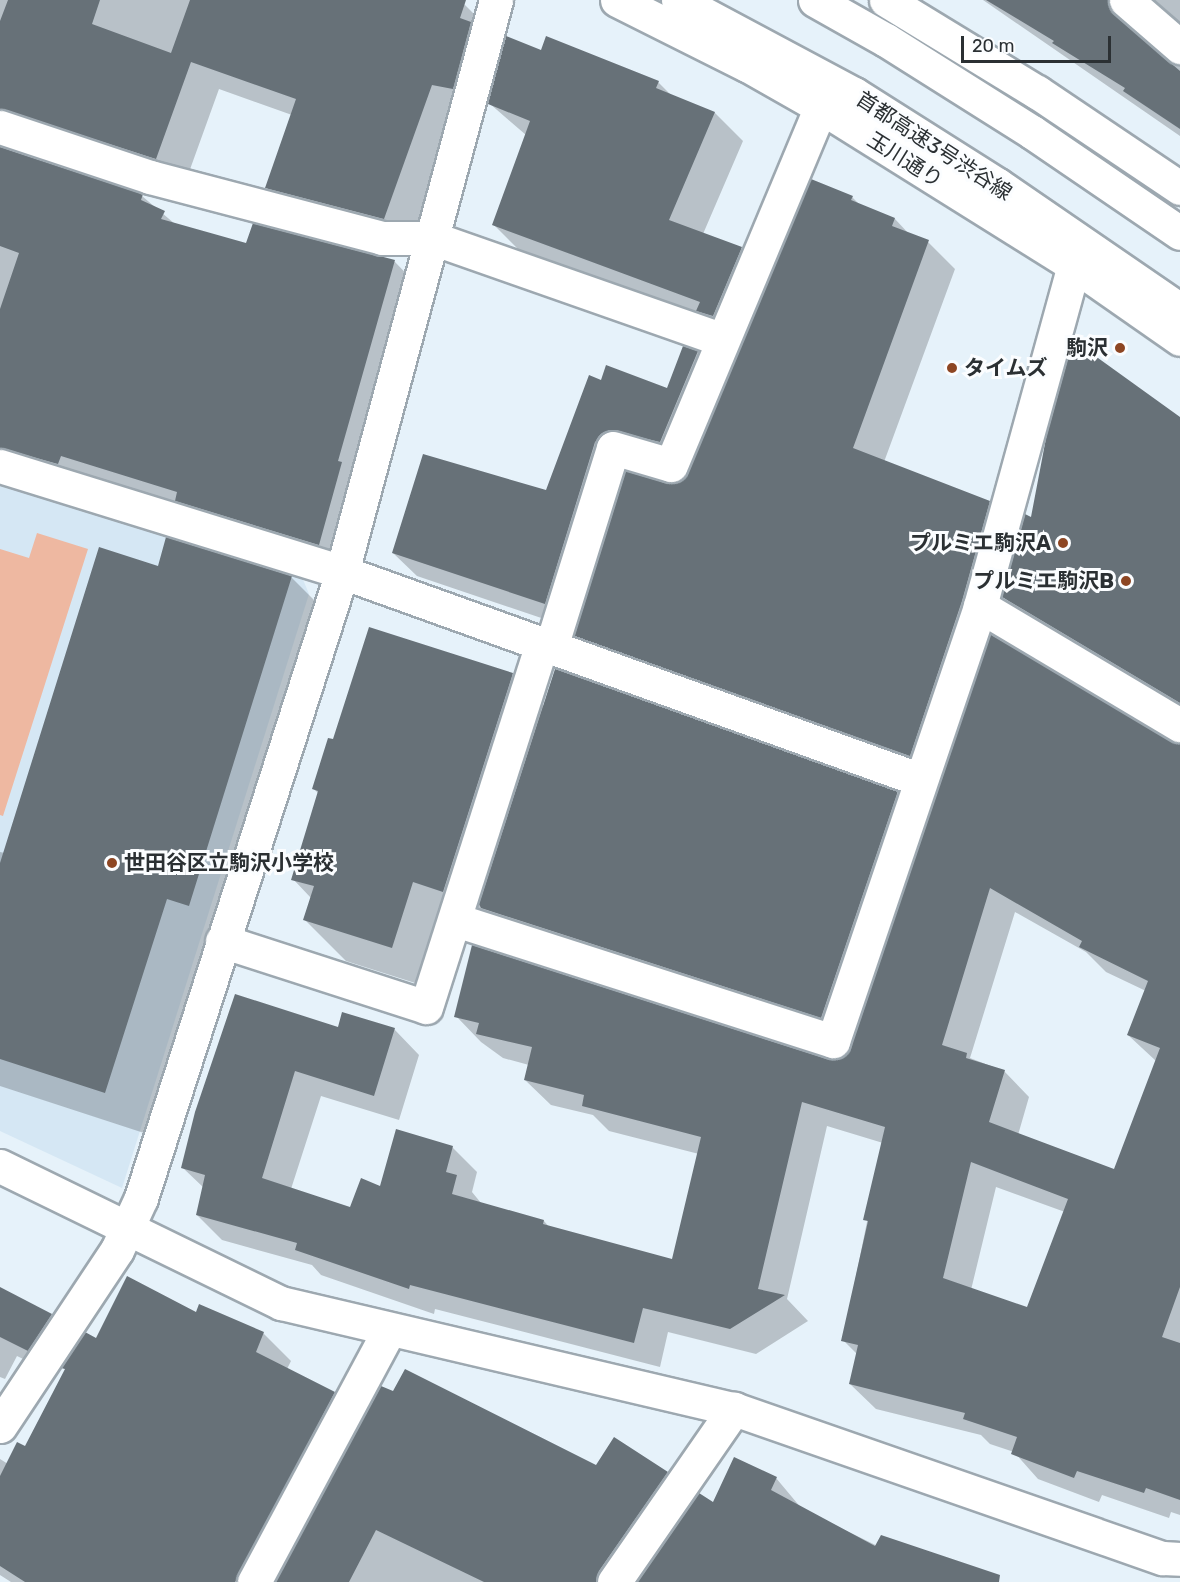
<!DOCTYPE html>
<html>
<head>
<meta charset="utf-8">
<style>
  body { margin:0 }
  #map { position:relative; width:1180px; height:1582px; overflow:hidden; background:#e6f2fa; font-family:Rubik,"Noto Sans JP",sans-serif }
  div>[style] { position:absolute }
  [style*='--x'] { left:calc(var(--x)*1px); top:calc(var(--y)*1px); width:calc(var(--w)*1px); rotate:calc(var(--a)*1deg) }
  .built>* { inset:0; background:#d5e7f4 }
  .green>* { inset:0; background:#eeb8a1 }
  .shadow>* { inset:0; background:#0003 }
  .building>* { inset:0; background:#677178 }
  .roads { filter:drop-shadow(2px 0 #9da8b0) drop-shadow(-2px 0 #9da8b0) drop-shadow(0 2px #9da8b0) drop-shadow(0 -2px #9da8b0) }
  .minor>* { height:33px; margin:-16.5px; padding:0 16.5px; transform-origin:16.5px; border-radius:16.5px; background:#fff }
  .highway>* { height:33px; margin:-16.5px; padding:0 16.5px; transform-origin:16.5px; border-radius:16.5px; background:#fff }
  .dots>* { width:16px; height:16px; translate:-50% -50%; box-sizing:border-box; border:3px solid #fbfdff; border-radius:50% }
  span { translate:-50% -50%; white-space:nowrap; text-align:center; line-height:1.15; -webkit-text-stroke:6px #fbfdff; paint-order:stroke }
  .street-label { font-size:21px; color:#2b3033 }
  .poi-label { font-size:21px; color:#2b3033; font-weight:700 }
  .right { translate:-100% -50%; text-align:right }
  .left { translate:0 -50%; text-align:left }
  .scale { position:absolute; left:961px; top:36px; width:150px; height:27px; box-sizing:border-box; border:3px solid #2b3033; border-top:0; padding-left:8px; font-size:18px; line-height:21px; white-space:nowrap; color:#2b3033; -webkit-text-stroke:4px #fbfdff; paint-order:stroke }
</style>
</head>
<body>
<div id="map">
  <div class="built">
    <div style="clip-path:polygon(0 480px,299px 570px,309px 594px,122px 1188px,0 1131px)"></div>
  </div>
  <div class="green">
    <div style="clip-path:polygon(37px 533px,88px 549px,3px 816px,0 815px,0 549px,29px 558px)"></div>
  </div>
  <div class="shadow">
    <div style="clip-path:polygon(0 0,454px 0,464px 4px,492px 32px,413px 246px,295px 215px,267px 188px,292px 115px,219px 89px,184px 186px,16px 140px,9px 151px,142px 196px,175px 224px,246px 245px,254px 225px,395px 262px,422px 290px,347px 572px,0 459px)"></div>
    <div style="clip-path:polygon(983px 0,1180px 0,1180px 23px,1163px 8px,1144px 4px,1130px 20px,1134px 34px,1167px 63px,1180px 65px,1180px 136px)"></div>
    <div style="clip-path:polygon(542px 52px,658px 82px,672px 96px,715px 113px,743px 141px,703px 234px,741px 248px,771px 278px,852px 197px,861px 206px,895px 219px,910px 235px,928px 242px,955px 269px,884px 462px,989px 502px,1016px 529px,937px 782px,603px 662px,576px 635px,675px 485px,689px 474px,743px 345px,522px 253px,494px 225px,526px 135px,489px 103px)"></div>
    <div style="clip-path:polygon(684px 348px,698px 352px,721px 376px,684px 465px,618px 465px,568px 627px,417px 576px,393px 553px,546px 492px,602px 381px,668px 390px)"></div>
    <div style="clip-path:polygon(1180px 418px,1180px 712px,1029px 622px,1004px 597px,1032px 519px)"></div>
    <div style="clip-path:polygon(167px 539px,292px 578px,334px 620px,147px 1134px,0 1086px,0 852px,5px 853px,159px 568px)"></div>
    <div style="clip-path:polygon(evenodd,991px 636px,1180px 745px,1180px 1515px,1171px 1512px,1169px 1518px,1102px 1495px,1099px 1502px,1038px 1479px,1014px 1452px,990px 1444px,981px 1435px,876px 1409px,850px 1384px,857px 1354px,843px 1340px,883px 1143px,827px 1126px,787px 1299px,808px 1321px,756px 1354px,668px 1332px,660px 1367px,435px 1309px,434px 1314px,321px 1275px,312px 1265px,222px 1240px,197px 1215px,204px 1188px,183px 1168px,339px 1029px,394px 1029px,419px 1055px,399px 1120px,321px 1096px,291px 1189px,351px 1209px,452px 1147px,477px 1172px,472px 1192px,481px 1203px,544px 1221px,550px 1228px,673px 1260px,699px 1154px,609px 1131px,593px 1115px,551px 1105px,525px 1080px,529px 1065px,503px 1058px,481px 1042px,456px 1016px,473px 947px,838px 1061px,852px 1048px,991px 636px,1015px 912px,1086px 952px,1106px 972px,1146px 991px,1128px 1035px,1156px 1061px,1115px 1171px,1018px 1135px,1029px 1097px,1004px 1071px,970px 1058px,1015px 912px,991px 636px,996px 1187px,1065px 1212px,1028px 1309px,971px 1290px,996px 1187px)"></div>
    <div style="clip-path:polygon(512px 674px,544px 707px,897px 793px,920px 816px,844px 1040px,455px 923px,434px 989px,346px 961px,304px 919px,311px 898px,293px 879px,319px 794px,314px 789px,334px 741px)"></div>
    <div style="clip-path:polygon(0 1289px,51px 1316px,74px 1339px,52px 1373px,17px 1356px,5px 1379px,0 1377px)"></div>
    <div style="clip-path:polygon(197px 1314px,263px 1333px,291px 1361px,287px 1369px,334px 1393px,363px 1422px,596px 1467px,667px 1473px,695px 1501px,713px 1504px,776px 1478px,802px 1509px,951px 1582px,11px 1582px,0 1575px,0 1459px,8px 1464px,25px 1448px,66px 1370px,63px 1367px,97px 1340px)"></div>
  </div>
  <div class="building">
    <div style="clip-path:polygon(8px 0,100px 0,92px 24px,171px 53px,190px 0,466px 0,460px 18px,471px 22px,453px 89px,432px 85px,384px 219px,265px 188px,296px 99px,191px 62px,156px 159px,0 109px,0 21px)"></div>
    <div style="clip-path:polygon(986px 0,1108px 0,1114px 14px,1180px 71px,1180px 129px,1123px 91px,1125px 88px,1052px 43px,1054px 41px)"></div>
    <div style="clip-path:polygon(506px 36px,541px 50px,546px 36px,659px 81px,656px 88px,715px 112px,669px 220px,742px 247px,713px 316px,696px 311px,700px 302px,492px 225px,530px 121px,488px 104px)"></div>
    <div style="clip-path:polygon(0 147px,143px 194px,141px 200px,165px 211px,161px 219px,246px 243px,253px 223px,395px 260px,338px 461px,342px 462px,319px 545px,175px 501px,177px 492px,61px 456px,58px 464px,0 448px,0 309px,19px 253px,0 246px)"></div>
    <div style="clip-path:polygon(811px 179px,853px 196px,851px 200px,895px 218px,892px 226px,929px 240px,853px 448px,990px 501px,962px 601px,910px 756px,574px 636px,625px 471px,674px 483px,688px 473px)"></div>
    <div style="clip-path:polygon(1073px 340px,1180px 417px,1180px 703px,1002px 597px,1025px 514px,1031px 517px,1047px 433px)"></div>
    <div style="clip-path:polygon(683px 346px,698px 351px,660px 442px,609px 430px,595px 442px,545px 604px,392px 553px,423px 454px,546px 490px,589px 375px,601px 380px,606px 365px,667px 388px)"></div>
    <div style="clip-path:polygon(166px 537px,292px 576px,189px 906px,167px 899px,105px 1093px,0 1059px,0 863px,99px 547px,158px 566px)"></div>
    <div style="clip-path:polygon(369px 627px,513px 673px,443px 892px,413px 882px,392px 948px,303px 920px,314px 886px,291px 880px,318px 791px,312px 789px,328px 738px,333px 739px)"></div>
    <div style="clip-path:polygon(evenodd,990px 634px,1180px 744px,1180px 1287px,1162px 1337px,1180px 1343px,1180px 1500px,1146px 1488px,1144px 1493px,1077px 1471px,1074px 1478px,1011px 1454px,1017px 1437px,963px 1419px,965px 1413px,849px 1384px,858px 1345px,841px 1341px,868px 1221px,863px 1220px,885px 1127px,802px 1102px,758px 1289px,785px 1295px,730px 1329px,643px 1308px,634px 1343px,410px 1285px,409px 1289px,295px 1250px,297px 1243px,196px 1215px,205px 1175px,181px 1168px,195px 1112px,235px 994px,338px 1027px,342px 1012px,395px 1028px,374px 1096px,295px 1071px,262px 1178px,350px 1207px,361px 1178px,380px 1186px,396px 1129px,453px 1146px,446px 1172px,457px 1175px,452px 1194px,544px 1220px,543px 1224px,672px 1259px,701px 1137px,582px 1106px,584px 1095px,524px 1080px,532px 1047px,476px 1034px,479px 1023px,454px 1017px,472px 945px,827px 1059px,845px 1055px,990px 634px,990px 888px,1082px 941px,1079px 947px,1148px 981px,1127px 1035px,1160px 1048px,1114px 1169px,989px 1122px,1005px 1070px,966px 1058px,967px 1053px,942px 1045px,990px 888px,990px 634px,971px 1162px,1068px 1199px,1027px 1307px,943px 1278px,971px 1162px)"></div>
    <div style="clip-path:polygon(555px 669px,898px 791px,821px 1018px,481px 908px,479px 904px)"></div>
    <div style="clip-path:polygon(127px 1276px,196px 1312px,199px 1304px,264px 1332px,256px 1352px,335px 1392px,235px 1582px,25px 1582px,0 1566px,0 1476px,17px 1442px,25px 1446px,65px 1369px,61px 1368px,85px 1332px,96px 1338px)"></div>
    <div style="clip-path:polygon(0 1287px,52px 1314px,28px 1351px,0 1337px)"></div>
    <div style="clip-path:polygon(405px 1369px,596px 1465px,614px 1437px,668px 1472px,599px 1571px,596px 1582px,484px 1582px,376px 1530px,349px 1582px,275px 1582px,381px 1386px,393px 1391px)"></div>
    <div style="clip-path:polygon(734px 1457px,777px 1477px,771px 1490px,875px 1546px,881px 1535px,1000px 1575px,999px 1582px,637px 1582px,699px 1493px,713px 1502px)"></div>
  </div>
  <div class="roads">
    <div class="minor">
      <div style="--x:1126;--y:0;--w:72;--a:41"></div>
      <div style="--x:0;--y:127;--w:158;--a:18.4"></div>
      <div style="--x:150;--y:177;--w:240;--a:14.7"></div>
      <div style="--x:382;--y:238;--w:50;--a:0"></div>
      <div style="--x:432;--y:238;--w:306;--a:19.3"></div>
      <div style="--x:0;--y:466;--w:358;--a:17.2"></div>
      <div style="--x:342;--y:572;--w:615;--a:19.76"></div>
      <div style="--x:980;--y:606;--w:233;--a:30.8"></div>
      <div style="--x:551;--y:647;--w:208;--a:-72.7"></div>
      <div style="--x:613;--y:448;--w:60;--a:16.3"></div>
      <div style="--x:671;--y:465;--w:388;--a:-67.3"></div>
      <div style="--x:456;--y:920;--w:396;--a:17.8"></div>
      <div style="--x:833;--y:1041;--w:459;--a:-71.3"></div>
      <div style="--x:980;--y:606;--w:354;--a:-74.6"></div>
      <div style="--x:222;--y:941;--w:214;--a:17.9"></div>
      <div style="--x:426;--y:1007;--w:381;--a:-72.3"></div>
      <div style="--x:0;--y:1166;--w:313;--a:26"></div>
      <div style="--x:281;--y:1303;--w:465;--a:13.2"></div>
      <div style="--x:734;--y:1409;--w:454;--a:19.2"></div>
      <div style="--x:1163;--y:1558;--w:17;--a:3"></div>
      <div style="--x:0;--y:1426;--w:211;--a:-56.4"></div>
      <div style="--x:117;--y:1250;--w:57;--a:-65.2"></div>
      <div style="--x:141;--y:1198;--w:657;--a:-72.2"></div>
      <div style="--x:342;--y:572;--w:592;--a:-74.93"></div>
      <div style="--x:254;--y:1582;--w:286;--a:-61.8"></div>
      <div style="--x:614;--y:1582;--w:211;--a:-55.3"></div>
    </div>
    <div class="highway">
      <div style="--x:617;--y:0;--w:145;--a:26.6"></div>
      <div style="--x:747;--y:65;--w:85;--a:29.6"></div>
      <div style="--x:821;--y:107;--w:298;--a:32"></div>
      <div style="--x:1074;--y:265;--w:129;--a:34.9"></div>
      <div style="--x:678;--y:0;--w:200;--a:28.1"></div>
      <div style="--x:854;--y:94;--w:170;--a:32.3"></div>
      <div style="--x:998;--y:185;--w:221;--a:34.5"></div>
      <div style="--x:815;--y:0;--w:81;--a:29.4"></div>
      <div style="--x:886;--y:40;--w:173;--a:32.2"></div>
      <div style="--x:1032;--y:132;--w:179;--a:34.3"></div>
      <div style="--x:886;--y:0;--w:177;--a:31.4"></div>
      <div style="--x:1037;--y:92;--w:172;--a:33.9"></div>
    </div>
  </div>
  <div class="dots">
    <div style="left:1120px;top:348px;background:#8d4623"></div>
    <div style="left:952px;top:368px;background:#8d4623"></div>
    <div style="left:1063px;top:543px;background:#8d4623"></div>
    <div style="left:1126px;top:581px;background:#8d4623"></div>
    <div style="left:112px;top:863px;background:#8d4623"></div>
  </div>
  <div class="street-label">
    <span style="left:934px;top:146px;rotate:33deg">首都高速3号渋谷線</span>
    <span style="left:905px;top:160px;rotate:32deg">玉川通り</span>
  </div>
  <div class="poi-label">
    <span class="right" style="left:1108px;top:348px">駒沢</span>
    <span class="left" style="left:964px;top:368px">タイムズ</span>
    <span class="right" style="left:1051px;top:543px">プルミエ駒沢A</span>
    <span class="right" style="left:1114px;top:581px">プルミエ駒沢B</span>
    <span class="left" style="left:124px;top:863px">世田谷区立駒沢小学校</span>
  </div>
  <div class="scale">20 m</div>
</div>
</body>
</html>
